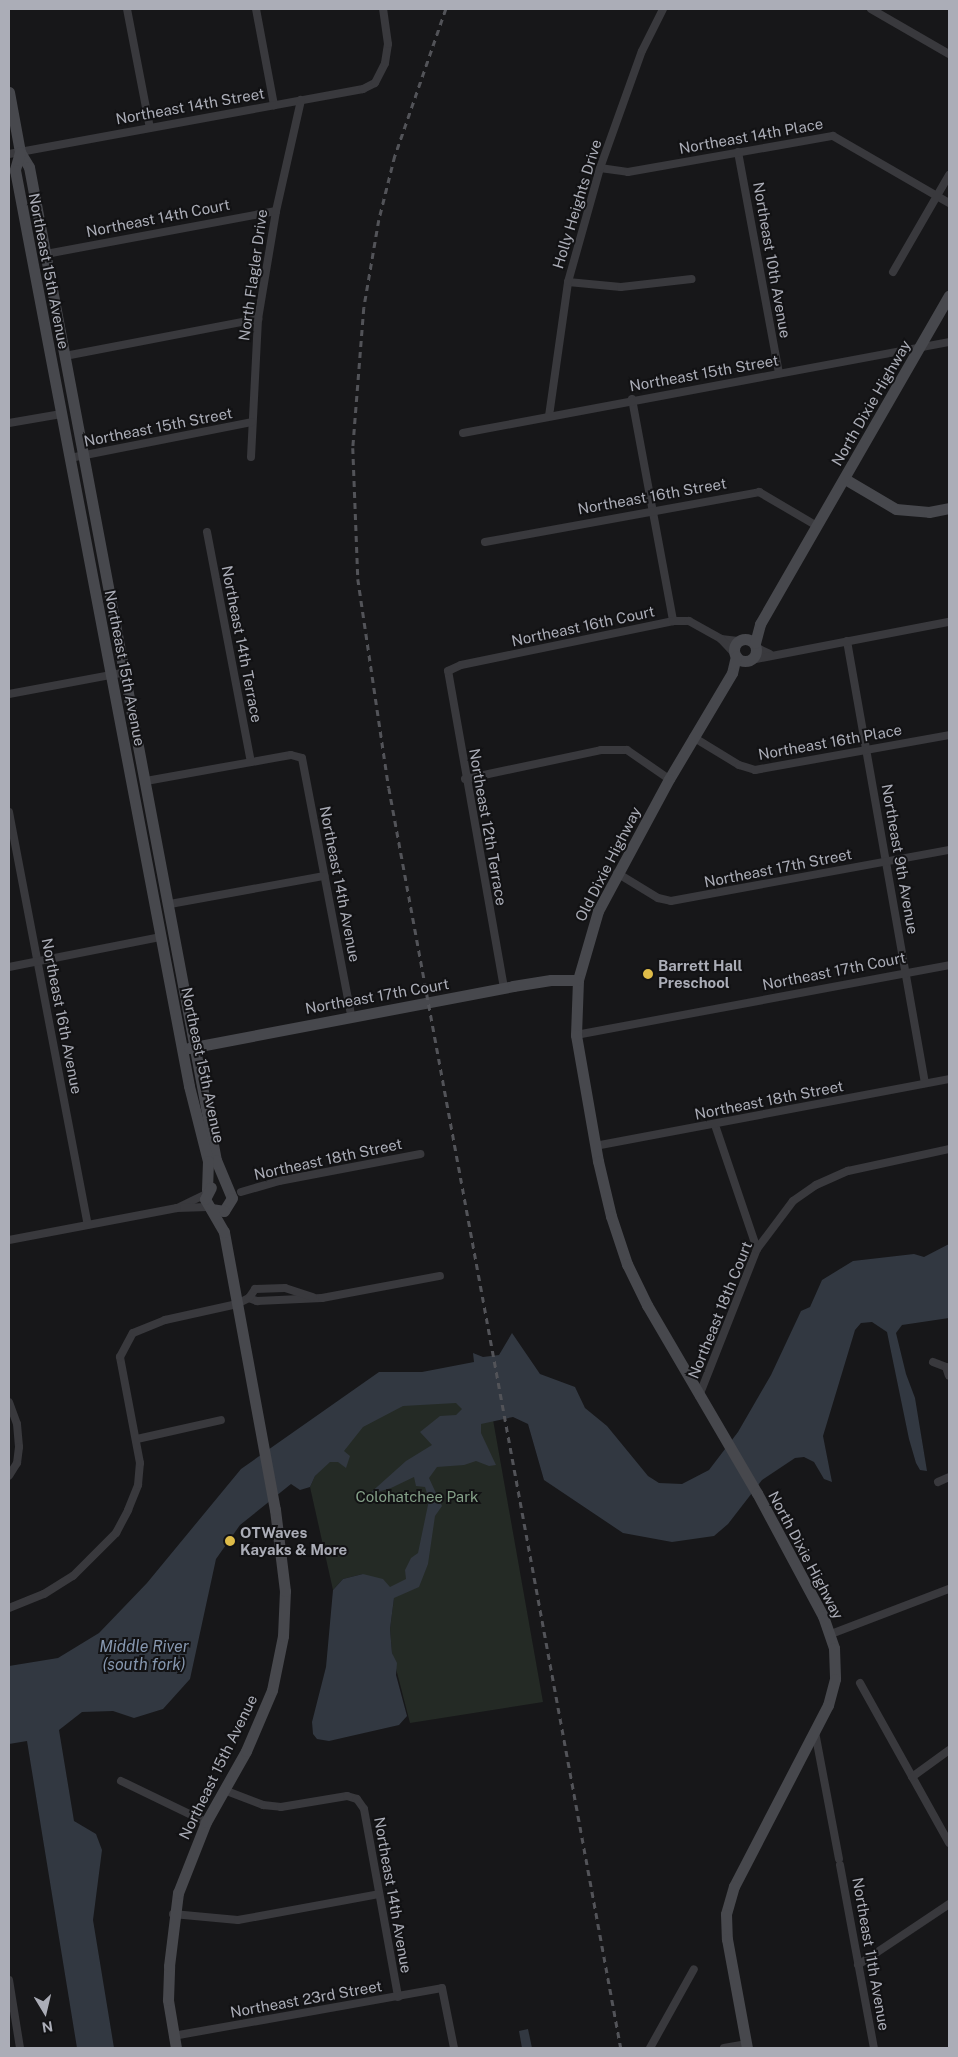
<!DOCTYPE html>
<html>
<head>
<meta charset="utf-8">
<style>
  body { margin:0 }
  #map { position:relative; width:958px; height:2057px; overflow:hidden; background:#171719; font-family:"Public Sans",sans-serif }
  div>[style] { position:absolute }
  [style*='--x'] { left:calc(var(--x)*1px); top:calc(var(--y)*1px); width:calc(var(--w)*1px); rotate:calc(var(--a)*1deg) }
  .green>* { inset:0; background:#242a25 }
  .water>* { inset:0; background:#323841 }
  .street>* { height:8px; margin:-4px; padding:0 4px; transform-origin:4px; border-radius:4px; background:#39393d }
  .secondary>* { height:11px; margin:-5.5px; padding:0 5.5px; transform-origin:5.5px; border-radius:5.5px; background:#47484d }
  .secondary>.ring { margin:-5.5px; padding:0; box-sizing:content-box; background:none; border:11px solid #47484d; border-radius:50% }
  .rail>* { height:2.5px; margin-top:-1.25px; transform-origin:0; background:repeating-linear-gradient(90deg,#525358 0 6px,transparent 0 11px) }
  .dots>* { width:14px; height:14px; translate:-50% -50%; box-sizing:border-box; border:2px solid #121214; border-radius:50% }
  span { translate:-50% -50%; white-space:nowrap; text-align:center; line-height:1.15; -webkit-text-stroke:4px #121214; paint-order:stroke }
  .street-label { font-size:15px; color:#abadb7 }
  .poi-label { font-size:15px; color:#abadb7; font-weight:700 }
  .left { translate:0 -50%; text-align:left }
  .park-label { font-size:15px; color:#84a088 }
  .water-label { font-size:16px; color:#8697af; font-style:italic }
  .frame { position:absolute; inset:0; border:10px solid #abadb7; pointer-events:none }
  .north { position:absolute; left:20px; top:1987px; width:50px; height:50px; -webkit-text-stroke:4px #121214; paint-order:stroke; rotate:171deg; font-size:14px; font-weight:700; line-height:20px; text-align:center; color:#abadb7 }
  .north::after { content:''; display:block; margin:auto; width:18px; height:22px; background:#abadb7; clip-path:polygon(50% 0,100% 100%,50% 72%,0 100%) }
</style>
</head>
<body>
<div id="map">
  <div class="green">
    <div style="clip-path:polygon(461px 1393px,492px 1414px,543px 1702px,410px 1723px,392px 1653px,390px 1629px,394px 1598px,363px 1574px,343px 1579px,333px 1590px,310px 1487px,315px 1476px,369px 1418px,402px 1396px)"></div>
  </div>
  <div class="water">
    <div style="clip-path:polygon(949px 1244px,949px 1318px,902px 1325px,896px 1333px,906px 1374px,915px 1398px,927px 1471px,920px 1470px,916px 1463px,909px 1439px,887px 1332px,872px 1322px,861px 1323px,855px 1330px,823px 1436px,832px 1482px,824px 1479px,814px 1462px,804px 1457px,795px 1458px,762px 1480px,728px 1524px,714px 1536px,672px 1542px,623px 1533px,544px 1480px,528px 1424px,513px 1417px,481px 1424px,481px 1433px,496px 1465px,489px 1466px,476px 1461px,464px 1465px,437px 1467px,429px 1478px,442px 1506px,435px 1516px,428px 1564px,419px 1587px,394px 1598px,390px 1629px,392px 1653px,397px 1663px,396px 1675px,407px 1716px,399px 1725px,329px 1741px,317px 1739px,313px 1734px,312px 1722px,326px 1667px,333px 1590px,343px 1579px,363px 1574px,383px 1579px,390px 1587px,406px 1579px,405px 1570px,411px 1558px,418px 1553px,429px 1500px,425px 1487px,416px 1486px,414px 1477px,391px 1488px,368px 1495px,406px 1461px,432px 1445px,420px 1432px,440px 1416px,456px 1415px,462px 1409px,456px 1403px,403px 1406px,363px 1427px,344px 1451px,350px 1456px,346px 1468px,338px 1462px,330px 1462px,315px 1476px,310px 1487px,300px 1490px,291px 1484px,240px 1525px,216px 1559px,190px 1679px,163px 1709px,134px 1718px,113px 1711px,82px 1712px,59px 1730px,74px 1821px,96px 1834px,102px 1850px,93px 1920px,114px 2048px,77px 2048px,27px 1741px,9px 1744px,9px 1666px,58px 1658px,99px 1633px,147px 1583px,241px 1469px,379px 1372px,422px 1372px,474px 1362px,473px 1353px,483px 1357px,499px 1355px,512px 1333px,540px 1374px,575px 1387px,585px 1408px,607px 1426px,648px 1476px,659px 1483px,682px 1484px,709px 1470px,738px 1432px,771px 1375px,801px 1311px,810px 1307px,822px 1280px,853px 1261px,914px 1254px,924px 1257px)"></div>
    <div style="clip-path:polygon(528px 2029px,532px 2048px,522px 2048px,519px 2031px)"></div>
  </div>
  <div class="street">
    <div style="--x:127;--y:9;--w:121;--a:79.1"></div>
    <div style="--x:256;--y:9;--w:98;--a:79.4"></div>
    <div style="--x:871;--y:9;--w:90;--a:30"></div>
    <div style="--x:738;--y:152;--w:225;--a:79.5"></div>
    <div style="--x:9;--y:154;--w:360;--a:-10.4"></div>
    <div style="--x:363;--y:89;--w:13;--a:-27"></div>
    <div style="--x:375;--y:83;--w:22;--a:-63"></div>
    <div style="--x:385;--y:63;--w:19;--a:-81"></div>
    <div style="--x:388;--y:44;--w:35;--a:-98"></div>
    <div style="--x:600;--y:168;--w:28;--a:8"></div>
    <div style="--x:628;--y:172;--w:208;--a:-10"></div>
    <div style="--x:833;--y:136;--w:134;--a:30"></div>
    <div style="--x:46;--y:254;--w:234;--a:-10.6"></div>
    <div style="--x:893;--y:272;--w:112;--a:-60"></div>
    <div style="--x:568;--y:282;--w:53;--a:5.4"></div>
    <div style="--x:621;--y:287;--w:71;--a:-6.4"></div>
    <div style="--x:65;--y:356;--w:197;--a:-10.9"></div>
    <div style="--x:632;--y:399;--w:226;--a:79.5"></div>
    <div style="--x:549;--y:416;--w:135;--a:-81.9"></div>
    <div style="--x:568;--y:282;--w:118;--a:-74.3"></div>
    <div style="--x:600;--y:168;--w:124;--a:-70.3"></div>
    <div style="--x:642;--y:51;--w:47;--a:-63.4"></div>
    <div style="--x:9;--y:423;--w:53;--a:-9.8"></div>
    <div style="--x:463;--y:433;--w:494;--a:-10.6"></div>
    <div style="--x:251;--y:457;--w:138;--a:-87.1"></div>
    <div style="--x:258;--y:319;--w:109;--a:-80.5"></div>
    <div style="--x:276;--y:211;--w:114;--a:-77.3"></div>
    <div style="--x:70;--y:458;--w:185;--a:-11.2"></div>
    <div style="--x:207;--y:532;--w:234;--a:79.2"></div>
    <div style="--x:485;--y:542;--w:279;--a:-10.3"></div>
    <div style="--x:759;--y:492;--w:67;--a:30.4"></div>
    <div style="--x:721;--y:639;--w:17;--a:7"></div>
    <div style="--x:847;--y:641;--w:449;--a:80"></div>
    <div style="--x:757;--y:648;--w:14;--a:25"></div>
    <div style="--x:751;--y:660;--w:202;--a:-10.9"></div>
    <div style="--x:9;--y:694;--w:119;--a:-10.6"></div>
    <div style="--x:693;--y:737;--w:54;--a:31.3"></div>
    <div style="--x:739;--y:765;--w:17;--a:17"></div>
    <div style="--x:755;--y:770;--w:197;--a:-10.2"></div>
    <div style="--x:465;--y:779;--w:139;--a:-12"></div>
    <div style="--x:601;--y:750;--w:26;--a:0"></div>
    <div style="--x:627;--y:750;--w:51;--a:34.6"></div>
    <div style="--x:146;--y:781;--w:147;--a:-10.2"></div>
    <div style="--x:291;--y:755;--w:11;--a:15"></div>
    <div style="--x:302;--y:758;--w:262;--a:79.2"></div>
    <div style="--x:9;--y:812;--w:420;--a:79.2"></div>
    <div style="--x:617;--y:873;--w:48;--a:31.4"></div>
    <div style="--x:658;--y:898;--w:13;--a:13"></div>
    <div style="--x:671;--y:901;--w:283;--a:-10.4"></div>
    <div style="--x:170;--y:904;--w:157;--a:-10.3"></div>
    <div style="--x:9;--y:967;--w:155;--a:-11.2"></div>
    <div style="--x:504;--y:988;--w:322;--a:-100"></div>
    <div style="--x:448;--y:671;--w:14;--a:-25"></div>
    <div style="--x:461;--y:665;--w:217;--a:-11.7"></div>
    <div style="--x:673;--y:621;--w:16;--a:0"></div>
    <div style="--x:689;--y:621;--w:37;--a:29"></div>
    <div style="--x:721;--y:639;--w:21;--a:47"></div>
    <div style="--x:576;--y:1035;--w:380;--a:-10.6"></div>
    <div style="--x:715;--y:1125;--w:131;--a:71.3"></div>
    <div style="--x:595;--y:1146;--w:360;--a:-10.7"></div>
    <div style="--x:241;--y:1192;--w:40;--a:-16"></div>
    <div style="--x:279;--y:1181;--w:144;--a:-10.8"></div>
    <div style="--x:206;--y:1194;--w:32;--a:154"></div>
    <div style="--x:177;--y:1208;--w:31;--a:-2"></div>
    <div style="--x:9;--y:1240;--w:171;--a:-10.8"></div>
    <div style="--x:249;--y:1298;--w:9;--a:21"></div>
    <div style="--x:257;--y:1301;--w:65;--a:-2.6"></div>
    <div style="--x:322;--y:1298;--w:120;--a:-10.6"></div>
    <div style="--x:933;--y:1362;--w:14;--a:21"></div>
    <div style="--x:946;--y:1367;--w:9;--a:72"></div>
    <div style="--x:699;--y:1396;--w:158;--a:-68.5"></div>
    <div style="--x:757;--y:1249;--w:60;--a:-53.1"></div>
    <div style="--x:793;--y:1201;--w:28;--a:-35"></div>
    <div style="--x:816;--y:1185;--w:35;--a:-24"></div>
    <div style="--x:848;--y:1171;--w:103;--a:-12.3"></div>
    <div style="--x:9;--y:1402;--w:23;--a:70"></div>
    <div style="--x:17;--y:1424;--w:23;--a:85"></div>
    <div style="--x:19;--y:1447;--w:16;--a:97"></div>
    <div style="--x:17;--y:1463;--w:15;--a:122"></div>
    <div style="--x:137;--y:1439;--w:86;--a:-12.7"></div>
    <div style="--x:938;--y:1482;--w:12;--a:-24"></div>
    <div style="--x:9;--y:1608;--w:38;--a:-22"></div>
    <div style="--x:44;--y:1594;--w:34;--a:-32"></div>
    <div style="--x:73;--y:1576;--w:61;--a:-45"></div>
    <div style="--x:116;--y:1533;--w:26;--a:-62"></div>
    <div style="--x:128;--y:1510;--w:27;--a:-68"></div>
    <div style="--x:138;--y:1485;--w:22;--a:-85"></div>
    <div style="--x:140;--y:1463;--w:108;--a:-100.7"></div>
    <div style="--x:120;--y:1357;--w:27;--a:-62"></div>
    <div style="--x:133;--y:1333;--w:35;--a:-22"></div>
    <div style="--x:165;--y:1320;--w:74;--a:-12.5"></div>
    <div style="--x:237;--y:1304;--w:13;--a:-27"></div>
    <div style="--x:249;--y:1298;--w:11;--a:-56"></div>
    <div style="--x:255;--y:1289;--w:30;--a:-2"></div>
    <div style="--x:285;--y:1288;--w:29;--a:18"></div>
    <div style="--x:831;--y:1634;--w:126;--a:-20.9"></div>
    <div style="--x:860;--y:1683;--w:183;--a:60.9"></div>
    <div style="--x:815;--y:1732;--w:129;--a:79.3"></div>
    <div style="--x:912;--y:1777;--w:46;--a:-36.1"></div>
    <div style="--x:121;--y:1781;--w:94;--a:25.8"></div>
    <div style="--x:224;--y:1790;--w:42;--a:21"></div>
    <div style="--x:263;--y:1805;--w:18;--a:6"></div>
    <div style="--x:281;--y:1807;--w:67;--a:-9.5"></div>
    <div style="--x:347;--y:1796;--w:10;--a:17"></div>
    <div style="--x:357;--y:1799;--w:12;--a:55"></div>
    <div style="--x:364;--y:1809;--w:191;--a:79.7"></div>
    <div style="--x:840;--y:1865;--w:186;--a:79.5"></div>
    <div style="--x:173;--y:1914;--w:65;--a:5.3"></div>
    <div style="--x:238;--y:1920;--w:143;--a:-10.4"></div>
    <div style="--x:858;--y:1965;--w:110;--a:-33.8"></div>
    <div style="--x:9;--y:1980;--w:69;--a:80.8"></div>
    <div style="--x:173;--y:2036;--w:273;--a:-10.1"></div>
    <div style="--x:442;--y:1988;--w:61;--a:78.7"></div>
    <div style="--x:650;--y:2048;--w:90;--a:-60.9"></div>
    <div style="--x:724;--y:2048;--w:22;--a:-10"></div>
  </div>
  <div class="secondary">
    <div style="--x:9;--y:92;--w:61;--a:79.6"></div>
    <div style="--x:20;--y:152;--w:17;--a:59"></div>
    <div style="--x:29;--y:167;--w:1010;--a:79.34"></div>
    <div style="--x:216;--y:1160;--w:41;--a:67.2"></div>
    <div style="--x:232;--y:1198;--w:15;--a:122"></div>
    <div style="--x:224;--y:1211;--w:13;--a:-171"></div>
    <div style="--x:20;--y:152;--w:19;--a:106"></div>
    <div style="--x:15;--y:170;--w:932;--a:79.24"></div>
    <div style="--x:189;--y:1086;--w:77;--a:75.8"></div>
    <div style="--x:208;--y:1161;--w:29;--a:92"></div>
    <div style="--x:845;--y:479;--w:59;--a:30.5"></div>
    <div style="--x:896;--y:509;--w:33;--a:5"></div>
    <div style="--x:929;--y:512;--w:20;--a:-11"></div>
    <div class="ring" style="left:734px;top:639px;width:11px;height:11px"></div>
    <div style="--x:755;--y:643;--w:20;--a:-75"></div>
    <div style="--x:760;--y:624;--w:379;--a:-60.1"></div>
    <div style="--x:736;--y:656;--w:17;--a:103"></div>
    <div style="--x:732;--y:673;--w:123;--a:120.7"></div>
    <div style="--x:669;--y:779;--w:150;--a:118.3"></div>
    <div style="--x:598;--y:911;--w:72;--a:106.2"></div>
    <div style="--x:578;--y:980;--w:55;--a:92.1"></div>
    <div style="--x:576;--y:1035;--w:128;--a:80.1"></div>
    <div style="--x:598;--y:1161;--w:57;--a:76.7"></div>
    <div style="--x:611;--y:1216;--w:51;--a:71.6"></div>
    <div style="--x:627;--y:1264;--w:46;--a:64"></div>
    <div style="--x:647;--y:1305;--w:218;--a:59.7"></div>
    <div style="--x:757;--y:1493;--w:140;--a:61.8"></div>
    <div style="--x:823;--y:1616;--w:34;--a:71"></div>
    <div style="--x:834;--y:1648;--w:31;--a:88"></div>
    <div style="--x:835;--y:1679;--w:27;--a:105"></div>
    <div style="--x:828;--y:1705;--w:204;--a:117.4"></div>
    <div style="--x:734;--y:1886;--w:29;--a:106"></div>
    <div style="--x:726;--y:1914;--w:25;--a:88"></div>
    <div style="--x:727;--y:1939;--w:111;--a:79.6"></div>
    <div style="--x:189;--y:1048;--w:330;--a:-10.8"></div>
    <div style="--x:513;--y:986;--w:38;--a:-9"></div>
    <div style="--x:551;--y:980;--w:27;--a:0"></div>
    <div style="--x:176;--y:2048;--w:49;--a:-99.5"></div>
    <div style="--x:168;--y:2000;--w:34;--a:-88"></div>
    <div style="--x:169;--y:1966;--w:74;--a:-83"></div>
    <div style="--x:178;--y:1893;--w:76;--a:-68.5"></div>
    <div style="--x:206;--y:1822;--w:81;--a:-60.6"></div>
    <div style="--x:246;--y:1751;--w:66;--a:-66.9"></div>
    <div style="--x:272;--y:1690;--w:55;--a:-78.5"></div>
    <div style="--x:283;--y:1636;--w:45;--a:-87.5"></div>
    <div style="--x:285;--y:1591;--w:82;--a:-97"></div>
    <div style="--x:275;--y:1510;--w:283;--a:-100.4"></div>
    <div style="--x:224;--y:1232;--w:38;--a:-120"></div>
    <div style="--x:205;--y:1199;--w:13;--a:-63"></div>
  </div>
  <div class="rail">
    <div style="--x:446;--y:9;--w:156;--a:109.1"></div>
    <div style="--x:395;--y:156;--w:66;--a:104"></div>
    <div style="--x:379;--y:220;--w:89;--a:99.7"></div>
    <div style="--x:364;--y:308;--w:140;--a:94.5"></div>
    <div style="--x:353;--y:448;--w:131;--a:87.8"></div>
    <div style="--x:358;--y:579;--w:211;--a:81.6"></div>
    <div style="--x:389;--y:788;--w:1281;--a:79.57"></div>
  </div>
  <div class="dots">
    <div style="left:648px;top:974px;background:#dfbc49"></div>
    <div style="left:230px;top:1541px;background:#dfbc49"></div>
  </div>
  <div class="street-label">
    <span style="left:190px;top:106px;rotate:-10deg">Northeast 14th Street</span>
    <span style="left:751px;top:136px;rotate:-10deg">Northeast 14th Place</span>
    <span style="left:577px;top:204px;rotate:-73deg">Holly Heights Drive</span>
    <span style="left:158px;top:218px;rotate:-11deg">Northeast 14th Court</span>
    <span style="left:772px;top:260px;rotate:80deg">Northeast 10th Avenue</span>
    <span style="left:49px;top:271px;rotate:79deg">Northeast 15th Avenue</span>
    <span style="left:253px;top:275px;rotate:-82deg">North Flagler Drive</span>
    <span style="left:704px;top:373px;rotate:-10deg">Northeast 15th Street</span>
    <span style="left:871px;top:403px;rotate:-60deg">North Dixie Highway</span>
    <span style="left:158px;top:427px;rotate:-11deg">Northeast 15th Street</span>
    <span style="left:652px;top:496px;rotate:-10deg">Northeast 16th Street</span>
    <span style="left:583px;top:626px;rotate:-12deg">Northeast 16th Court</span>
    <span style="left:242px;top:644px;rotate:79deg">Northeast 14th Terrace</span>
    <span style="left:125px;top:668px;rotate:79deg">Northeast 15th Avenue</span>
    <span style="left:830px;top:742px;rotate:-10deg">Northeast 16th Place</span>
    <span style="left:488px;top:827px;rotate:80deg">Northeast 12th Terrace</span>
    <span style="left:900px;top:859px;rotate:80deg">Northeast 9th Avenue</span>
    <span style="left:608px;top:864px;rotate:-63deg">Old Dixie Highway</span>
    <span style="left:778px;top:868px;rotate:-11deg">Northeast 17th Street</span>
    <span style="left:340px;top:884px;rotate:79deg">Northeast 14th Avenue</span>
    <span style="left:834px;top:971px;rotate:-11deg">Northeast 17th Court</span>
    <span style="left:377px;top:996px;rotate:-10deg">Northeast 17th Court</span>
    <span style="left:62px;top:1016px;rotate:79deg">Northeast 16th Avenue</span>
    <span style="left:203px;top:1065px;rotate:78deg">Northeast 15th Avenue</span>
    <span style="left:769px;top:1100px;rotate:-11deg">Northeast 18th Street</span>
    <span style="left:328px;top:1159px;rotate:-12deg">Northeast 18th Street</span>
    <span style="left:720px;top:1310px;rotate:-68deg">Northeast 18th Court</span>
    <span style="left:806px;top:1555px;rotate:62deg">North Dixie Highway</span>
    <span style="left:218px;top:1767px;rotate:-64deg">Northeast 15th Avenue</span>
    <span style="left:393px;top:1895px;rotate:80deg">Northeast 14th Avenue</span>
    <span style="left:871px;top:1954px;rotate:80deg">Northeast 11th Avenue</span>
    <span style="left:306px;top:1999px;rotate:-10deg">Northeast 23rd Street</span>
  </div>
  <div class="poi-label">
    <span class="left" style="left:658px;top:974px">Barrett Hall<br>Preschool</span>
    <span class="left" style="left:240px;top:1541px">OTWaves<br>Kayaks &amp; More</span>
  </div>
  <div class="park-label">
    <span style="left:417px;top:1497px">Colohatchee Park</span>
  </div>
  <div class="water-label">
    <span style="left:144px;top:1656px">Middle River<br>(south fork)</span>
  </div>
  <div class="frame"></div>
  <div class="north">N</div>
</div>
</body>
</html>
